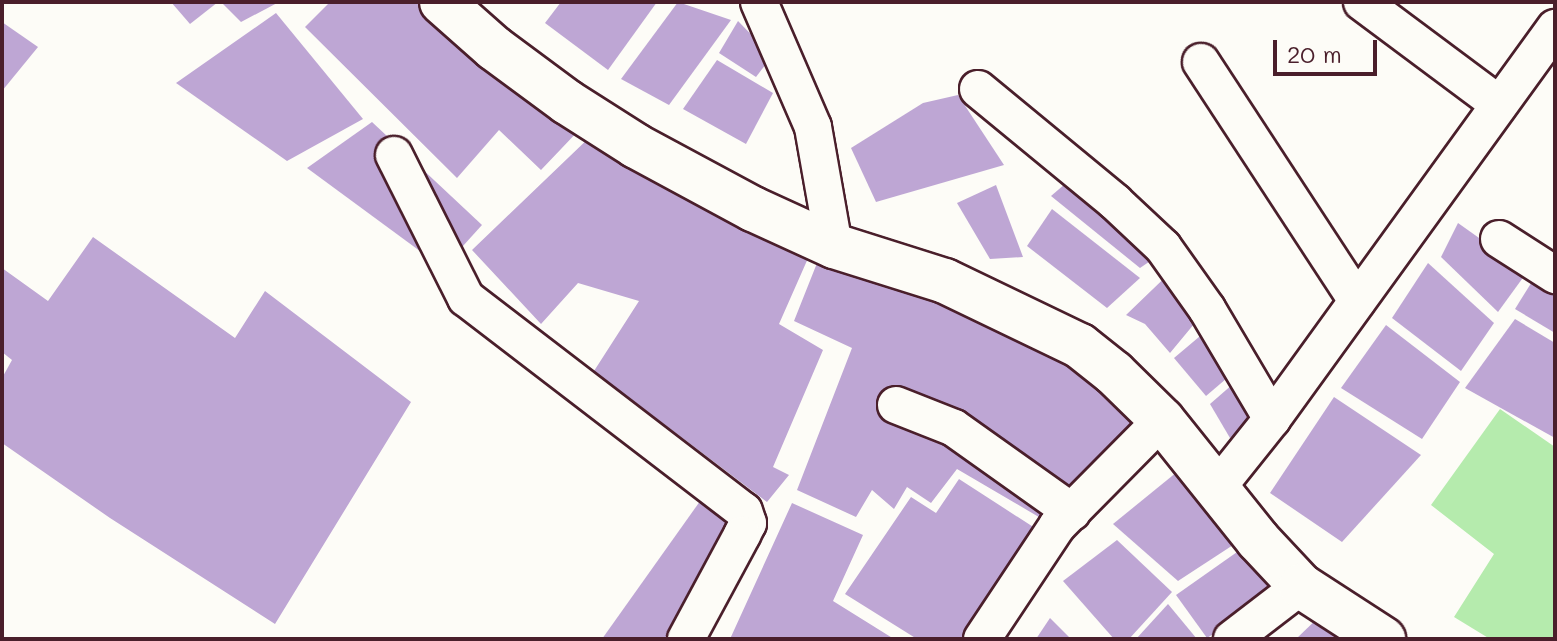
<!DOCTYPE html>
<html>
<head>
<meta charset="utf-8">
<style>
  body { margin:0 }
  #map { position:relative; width:1557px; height:641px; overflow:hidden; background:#fdfcf7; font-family:Mali,sans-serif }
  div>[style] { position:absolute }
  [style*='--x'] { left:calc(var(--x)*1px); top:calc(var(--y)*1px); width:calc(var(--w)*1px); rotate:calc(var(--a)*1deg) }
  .green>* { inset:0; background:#b5ebad }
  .building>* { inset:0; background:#bea6d4 }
  .roads { filter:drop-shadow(2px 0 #4a1f2b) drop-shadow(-2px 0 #4a1f2b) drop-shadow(0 2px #4a1f2b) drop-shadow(0 -2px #4a1f2b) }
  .minor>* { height:36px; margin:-18px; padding:0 18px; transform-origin:18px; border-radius:18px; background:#fdfcf7 }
  .tertiary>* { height:44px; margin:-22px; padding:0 22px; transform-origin:22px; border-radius:22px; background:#fdfcf7 }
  span { translate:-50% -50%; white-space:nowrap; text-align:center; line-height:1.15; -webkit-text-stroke:6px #fdfcf7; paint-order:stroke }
  .frame { position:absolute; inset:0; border:4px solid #4a1f2b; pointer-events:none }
  .scale { position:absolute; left:1273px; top:40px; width:104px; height:36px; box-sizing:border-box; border:4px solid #4a1f2b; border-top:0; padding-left:10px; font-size:24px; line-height:28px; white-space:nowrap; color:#4a1f2b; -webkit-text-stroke:6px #fdfcf7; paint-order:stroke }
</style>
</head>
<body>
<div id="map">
  <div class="green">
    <div style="clip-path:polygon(1500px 409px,1555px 447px,1555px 639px,1490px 639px,1454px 617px,1494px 554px,1431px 505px)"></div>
  </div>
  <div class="building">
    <div style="clip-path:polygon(171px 2px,218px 2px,190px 24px)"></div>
    <div style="clip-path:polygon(221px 2px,279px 2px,241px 22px)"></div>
    <div style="clip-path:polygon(330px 2px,434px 2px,581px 128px,541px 170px,499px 130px,457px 178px,305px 27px)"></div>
    <div style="clip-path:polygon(561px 2px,657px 2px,608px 70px,545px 23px)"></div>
    <div style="clip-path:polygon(678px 2px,731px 20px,669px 105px,621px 79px)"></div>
    <div style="clip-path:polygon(276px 13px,363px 119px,287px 161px,176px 83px)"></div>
    <div style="clip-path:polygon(738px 21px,772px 56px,756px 77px,719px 53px)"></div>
    <div style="clip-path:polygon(2px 22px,38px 47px,2px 91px)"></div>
    <div style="clip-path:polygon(717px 60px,773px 93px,746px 144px,683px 109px)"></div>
    <div style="clip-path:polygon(958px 95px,1004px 165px,876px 202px,851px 148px,923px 103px)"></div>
    <div style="clip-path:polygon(372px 122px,482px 225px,443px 268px,307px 168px)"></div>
    <div style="clip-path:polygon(593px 134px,813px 247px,779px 324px,823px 350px,773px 467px,789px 475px,767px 502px,594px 371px,639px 301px,578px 283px,541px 324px,472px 250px)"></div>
    <div style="clip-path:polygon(1072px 178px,1165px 251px,1140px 268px,1051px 196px)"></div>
    <div style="clip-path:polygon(996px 185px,1023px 257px,990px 259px,957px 203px)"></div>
    <div style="clip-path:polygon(1052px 209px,1140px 278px,1107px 308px,1027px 246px)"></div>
    <div style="clip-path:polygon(1458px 223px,1527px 272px,1498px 312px,1441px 257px)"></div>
    <div style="clip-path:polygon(93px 237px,235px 338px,265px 291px,411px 402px,275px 624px,110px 518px,2px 443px,2px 378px,12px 360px,2px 352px,2px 268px,48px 301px)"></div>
    <div style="clip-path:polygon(821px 253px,1049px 336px,1163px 418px,1044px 520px,957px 469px,931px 503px,907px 487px,894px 509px,872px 490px,856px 517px,797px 490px,852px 348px,794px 321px)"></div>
    <div style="clip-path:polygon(1180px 263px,1204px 312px,1170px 353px,1145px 324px,1126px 315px)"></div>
    <div style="clip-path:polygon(1428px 263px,1494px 323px,1461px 371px,1392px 318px)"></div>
    <div style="clip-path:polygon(1538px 272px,1555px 283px,1555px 333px,1515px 309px)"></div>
    <div style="clip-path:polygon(1515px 319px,1555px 343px,1555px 438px,1465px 388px)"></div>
    <div style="clip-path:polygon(1386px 325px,1460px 382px,1422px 439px,1341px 388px)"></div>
    <div style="clip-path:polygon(1212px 326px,1240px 367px,1206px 396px,1174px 358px)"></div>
    <div style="clip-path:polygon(1241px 377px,1262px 413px,1230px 438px,1210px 404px)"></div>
    <div style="clip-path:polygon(1334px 397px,1421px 455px,1342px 542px,1270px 493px)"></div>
    <div style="clip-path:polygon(1188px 463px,1253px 532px,1178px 581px,1113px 524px)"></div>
    <div style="clip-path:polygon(959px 479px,1041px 532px,976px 639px,917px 639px,845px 594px,911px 497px,936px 513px)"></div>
    <div style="clip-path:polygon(703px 497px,762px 531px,709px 639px,602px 639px)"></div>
    <div style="clip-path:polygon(792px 503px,863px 535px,833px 601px,894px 639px,730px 639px)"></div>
    <div style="clip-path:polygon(1117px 540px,1172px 592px,1129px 639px,1114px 639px,1063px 581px)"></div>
    <div style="clip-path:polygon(1247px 545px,1290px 584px,1207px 638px,1176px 595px)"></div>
    <div style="clip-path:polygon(1168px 604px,1197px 639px,1136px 639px)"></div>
    <div style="clip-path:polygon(1322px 614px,1364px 639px,1296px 639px)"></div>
    <div style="clip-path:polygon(1050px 618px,1071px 639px,1036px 639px)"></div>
  </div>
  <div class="roads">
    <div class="minor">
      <div style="--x:759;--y:2;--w:136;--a:66.6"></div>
      <div style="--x:813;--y:127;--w:121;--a:80"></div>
      <div style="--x:1362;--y:2;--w:171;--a:36.7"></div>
      <div style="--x:1201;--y:62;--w:285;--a:56.8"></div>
      <div style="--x:978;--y:89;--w:178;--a:39.5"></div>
      <div style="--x:1115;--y:202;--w:66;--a:43.2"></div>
      <div style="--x:1163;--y:247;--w:76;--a:54.6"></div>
      <div style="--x:1207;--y:309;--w:128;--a:59.4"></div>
      <div style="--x:1272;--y:419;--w:88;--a:128.6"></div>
      <div style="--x:394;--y:155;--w:160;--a:63.3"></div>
      <div style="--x:466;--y:298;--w:350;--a:37.5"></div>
      <div style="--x:744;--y:511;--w:13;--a:72"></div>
      <div style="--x:748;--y:523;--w:13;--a:117"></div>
      <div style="--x:742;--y:535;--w:118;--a:118.3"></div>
      <div style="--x:1499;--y:239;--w:67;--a:32.7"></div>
      <div style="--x:896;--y:405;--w:62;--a:21.6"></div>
      <div style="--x:954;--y:428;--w:145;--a:35.4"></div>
      <div style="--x:1272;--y:419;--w:483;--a:-54.1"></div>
      <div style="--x:982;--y:639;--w:136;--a:-56.4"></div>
      <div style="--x:1057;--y:526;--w:149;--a:-45.3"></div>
      <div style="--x:1232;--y:639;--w:87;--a:-37.5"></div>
    </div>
    <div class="tertiary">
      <div style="--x:442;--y:2;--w:69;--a:41.5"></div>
      <div style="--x:494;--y:48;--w:91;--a:36.5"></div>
      <div style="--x:567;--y:102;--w:82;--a:32.5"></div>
      <div style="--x:636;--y:146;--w:133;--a:28.3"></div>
      <div style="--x:753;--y:209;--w:89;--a:24.6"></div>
      <div style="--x:834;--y:246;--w:116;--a:17.5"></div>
      <div style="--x:945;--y:281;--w:150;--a:25.7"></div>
      <div style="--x:1080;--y:346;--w:43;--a:38.5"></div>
      <div style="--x:1114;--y:373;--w:67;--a:44.4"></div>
      <div style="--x:1162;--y:420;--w:154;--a:51.3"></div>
      <div style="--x:1258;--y:540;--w:63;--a:46.9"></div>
      <div style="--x:1301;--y:586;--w:98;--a:32.9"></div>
    </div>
  </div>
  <div class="frame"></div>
  <div class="scale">20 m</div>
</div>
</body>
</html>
